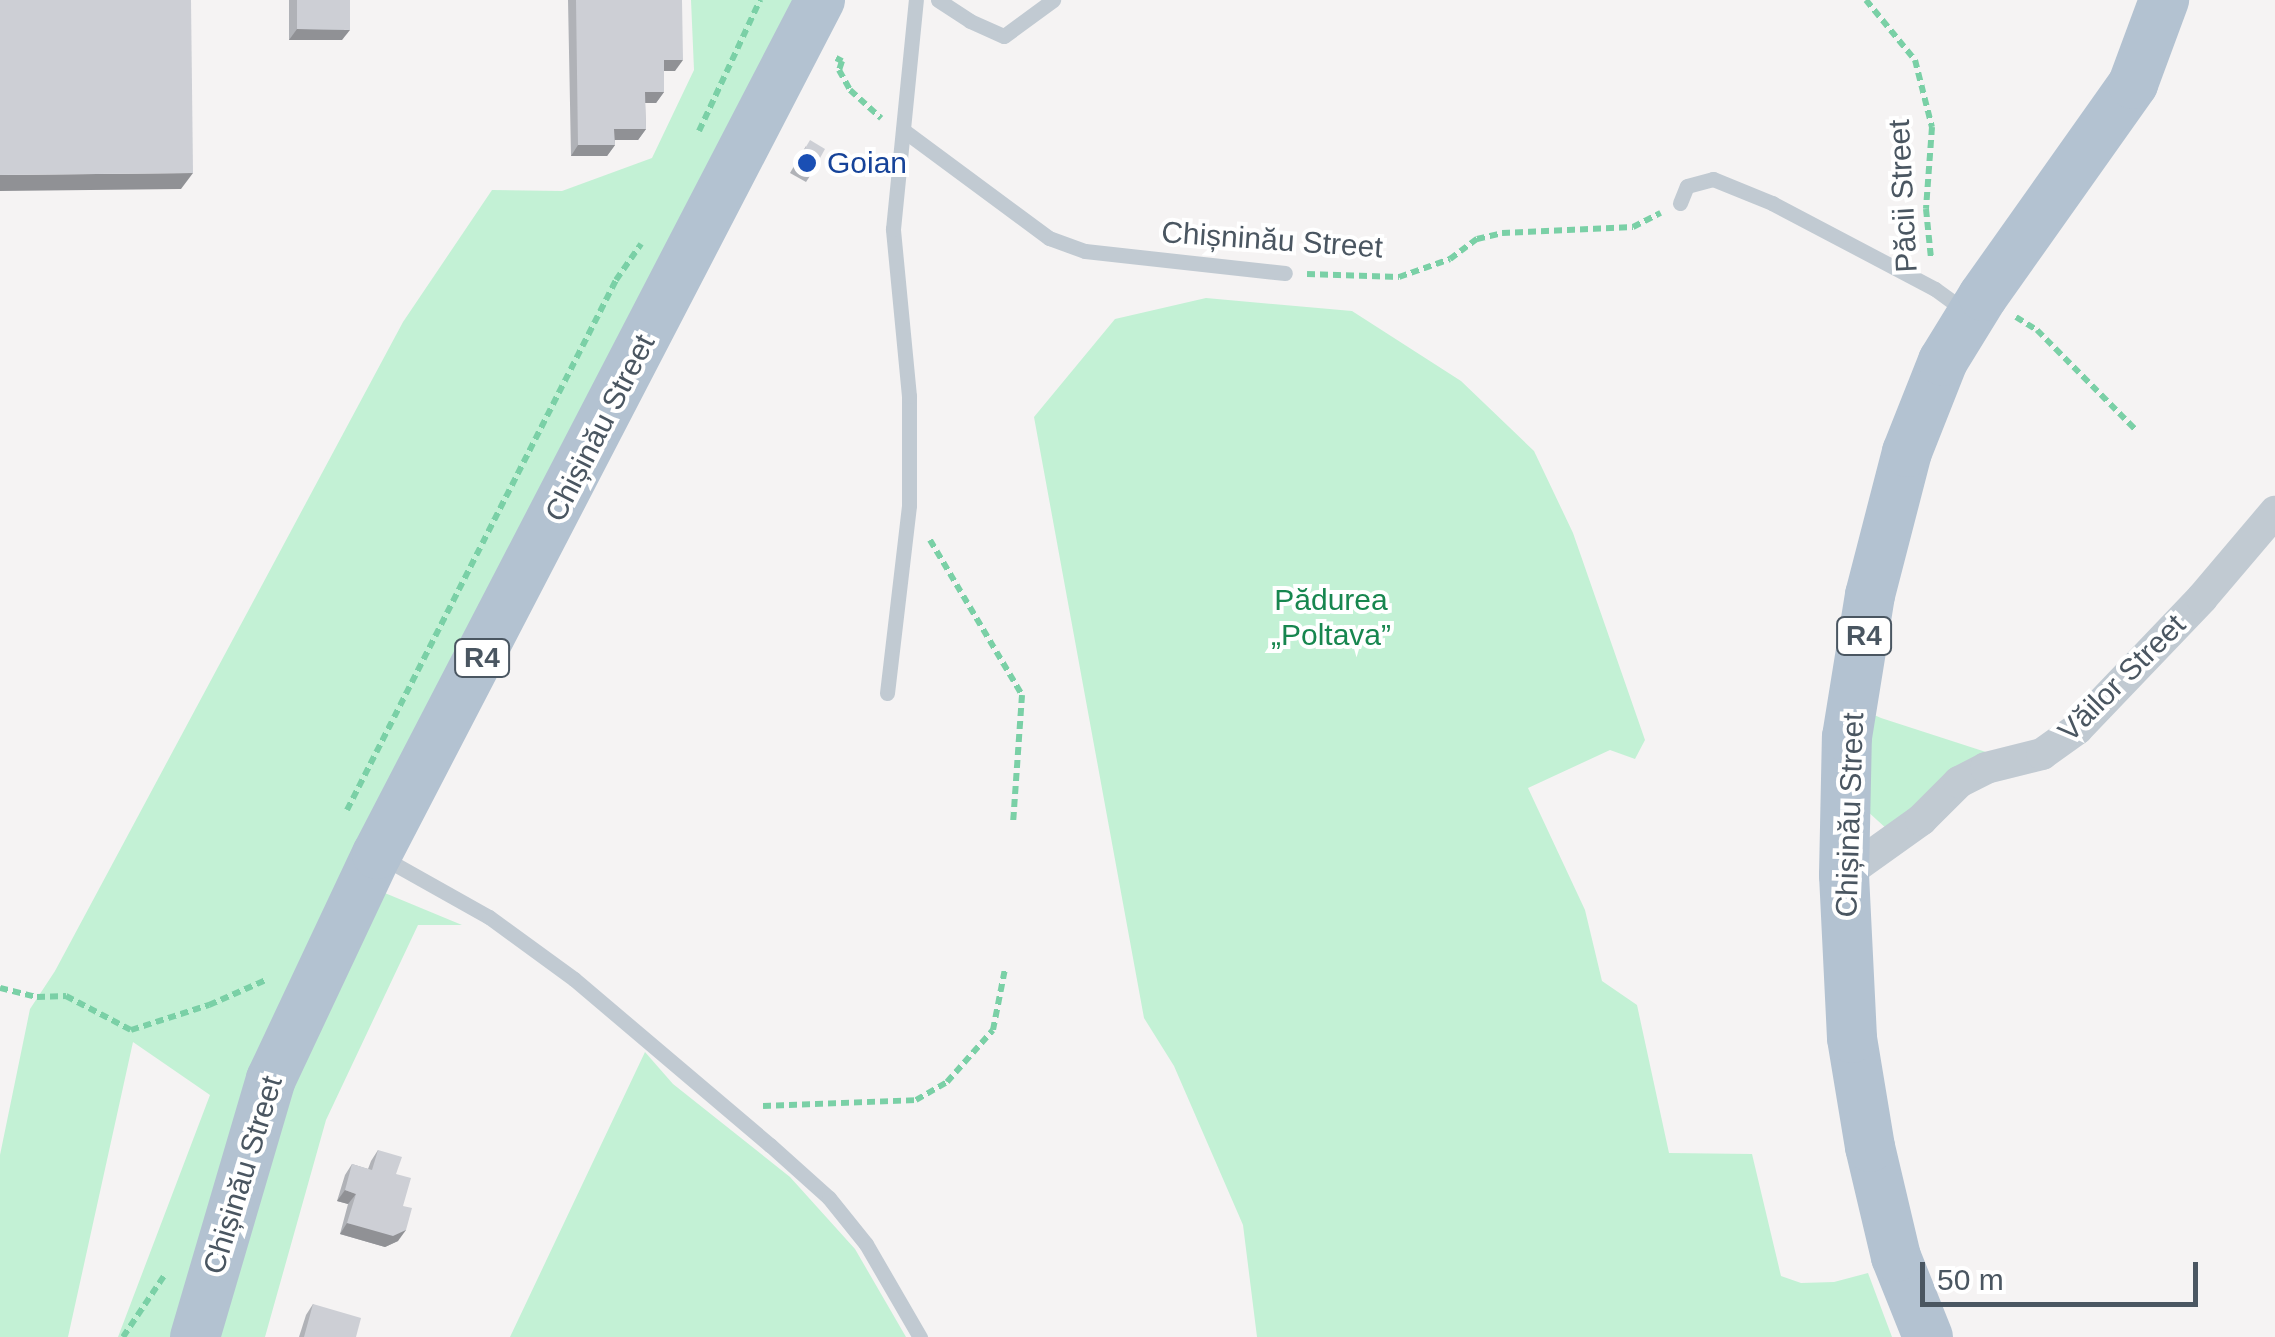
<!DOCTYPE html>
<html>
<head>
<meta charset="utf-8">
<style>
  body { margin:0 }
  #map { position:relative; width:2275px; height:1337px; overflow:hidden; background:#f5f3f3; font-family:Arial,sans-serif }
  div>[style] { position:absolute }
  [style*='--x'] { left:calc(var(--x)*1px); top:calc(var(--y)*1px); width:calc(var(--w)*1px); rotate:calc(var(--a)*1deg) }
  .green>* { inset:0; background:#c3f1d5 }
  .path>* { height:6px; margin-top:-3px; transform-origin:0; background:repeating-linear-gradient(90deg,#7ad0a6 0 8px,transparent 0 13px) }
  .service>* { height:15px; margin:-7.5px; padding:0 7.5px; transform-origin:7.5px; border-radius:7.5px; background:#c1cad2 }
  .minor>* { height:32px; margin:-16px; padding:0 16px; transform-origin:16px; border-radius:16px; background:#c1cad2 }
  .primary>* { height:50px; margin:-25px; padding:0 25px; transform-origin:25px; border-radius:25px; background:#b3c2d1 }
  .wall>* { inset:0; background:#b0b2b7 }
  .shaded-wall>* { inset:0; background:#909195 }
  .building>* { inset:0; background:#cdcfd5 }
  .dots>* { width:28px; height:28px; translate:-50% -50%; box-sizing:border-box; border:5px solid #fff; border-radius:50% }
  span { translate:-50% -50%; white-space:nowrap; text-align:center; line-height:1.15; -webkit-text-stroke:8px #fff; paint-order:stroke }
  .shield-label span { padding:2px 8px; background:#fff; border:2px solid; border-radius:8px; -webkit-text-stroke-width:0 }
  .shield-label { font-size:28px; color:#4a5661; font-weight:700 }
  .transit-label { font-size:30px; color:#164399 }
  .left { translate:0 -50%; text-align:left }
  .street-label { font-size:30px; color:#4a5661 }
  .park-label { font-size:30px; color:#17864f }
  .scale { position:absolute; left:1920px; top:1262px; width:278px; height:45px; box-sizing:border-box; border:5px solid #4a5661; border-top:0; padding-left:12px; font-size:30px; line-height:35px; white-space:nowrap; color:#4a5661; -webkit-text-stroke:8px #fff; paint-order:stroke }
</style>
</head>
<body>
<div id="map">
  <div class="green">
    <div style="clip-path:polygon(691px 0,798px 0,641px 319px,181px 1337px,118px 1337px,210px 1095px,133px 1042px,68px 1337px,0 1337px,0 1155px,30px 1009px,55px 971px,403px 322px,492px 190px,562px 191px,652px 158px,694px 70px)"></div>
    <div style="clip-path:polygon(1206px 298px,1352px 311px,1461px 381px,1534px 451px,1573px 533px,1645px 740px,1635px 759px,1610px 750px,1528px 788px,1585px 910px,1602px 981px,1637px 1005px,1669px 1153px,1752px 1154px,1781px 1276px,1801px 1283px,1834px 1282px,1868px 1273px,1892px 1337px,1257px 1337px,1243px 1225px,1174px 1066px,1144px 1018px,1034px 417px,1115px 319px)"></div>
    <div style="clip-path:polygon(1872px 714px,1881px 718px,1989px 753px,1888px 830px,1866px 810px)"></div>
    <div style="clip-path:polygon(380px 891px,462px 925px,418px 925px,326px 1120px,265px 1337px,214px 1337px,287px 1077px)"></div>
    <div style="clip-path:polygon(645px 1052px,673px 1084px,790px 1177px,855px 1249px,906px 1337px,510px 1337px)"></div>
  </div>
  <div class="path">
    <div style="--x:1866;--y:0;--w:77;--a:50.8"></div>
    <div style="--x:1915;--y:60;--w:69;--a:75.8"></div>
    <div style="--x:1932;--y:127;--w:82;--a:94.2"></div>
    <div style="--x:1926;--y:209;--w:49;--a:84.2"></div>
    <div style="--x:836;--y:58;--w:7;--a:27"></div>
    <div style="--x:842;--y:61;--w:9;--a:108"></div>
    <div style="--x:839;--y:70;--w:23;--a:61"></div>
    <div style="--x:850;--y:90;--w:42;--a:42.1"></div>
    <div style="--x:699;--y:131;--w:145;--a:-65"></div>
    <div style="--x:1307;--y:274;--w:92;--a:1.9"></div>
    <div style="--x:1399;--y:277;--w:54;--a:-19.4"></div>
    <div style="--x:1450;--y:259;--w:34;--a:-37"></div>
    <div style="--x:1477;--y:239;--w:26;--a:-13"></div>
    <div style="--x:1502;--y:233;--w:131;--a:-2.6"></div>
    <div style="--x:1633;--y:227;--w:31;--a:-27"></div>
    <div style="--x:2016;--y:317;--w:25;--a:32"></div>
    <div style="--x:2037;--y:330;--w:139;--a:45.3"></div>
    <div style="--x:930;--y:540;--w:180;--a:59.3"></div>
    <div style="--x:1022;--y:695;--w:128;--a:94"></div>
    <div style="--x:347;--y:810;--w:594;--a:-63.09"></div>
    <div style="--x:616;--y:280;--w:44;--a:-55.2"></div>
    <div style="--x:0;--y:988;--w:38;--a:14"></div>
    <div style="--x:37;--y:997;--w:29;--a:-2"></div>
    <div style="--x:66;--y:996;--w:73;--a:27.6"></div>
    <div style="--x:131;--y:1030;--w:82;--a:-17.8"></div>
    <div style="--x:209;--y:1005;--w:62;--a:-23.7"></div>
    <div style="--x:763;--y:1106;--w:153;--a:-2.2"></div>
    <div style="--x:916;--y:1100;--w:36;--a:-30"></div>
    <div style="--x:947;--y:1082;--w:69;--a:-48.5"></div>
    <div style="--x:993;--y:1030;--w:62;--a:-78.9"></div>
    <div style="--x:123;--y:1337;--w:73;--a:-56.1"></div>
  </div>
  <div class="service">
    <div style="--x:938;--y:0;--w:38;--a:33"></div>
    <div style="--x:970;--y:21;--w:37;--a:24"></div>
    <div style="--x:1004;--y:36;--w:61;--a:-36.3"></div>
    <div style="--x:903;--y:130;--w:182;--a:36.5"></div>
    <div style="--x:1049;--y:238;--w:38;--a:20"></div>
    <div style="--x:1085;--y:251;--w:201;--a:6.3"></div>
    <div style="--x:1680;--y:203;--w:18;--a:-68"></div>
    <div style="--x:1687;--y:186;--w:27;--a:-15"></div>
    <div style="--x:1713;--y:179;--w:64;--a:22.1"></div>
    <div style="--x:1772;--y:203;--w:184;--a:27.8"></div>
    <div style="--x:1935;--y:289;--w:41;--a:36"></div>
    <div style="--x:887;--y:693;--w:189;--a:-83.3"></div>
    <div style="--x:909;--y:505;--w:109;--a:-90"></div>
    <div style="--x:909;--y:396;--w:168;--a:-95.5"></div>
    <div style="--x:893;--y:229;--w:230;--a:-84.3"></div>
    <div style="--x:382;--y:857;--w:123;--a:29.3"></div>
    <div style="--x:489;--y:917;--w:105;--a:36.1"></div>
    <div style="--x:574;--y:979;--w:257;--a:40.3"></div>
    <div style="--x:770;--y:1145;--w:79;--a:41.9"></div>
    <div style="--x:829;--y:1198;--w:59;--a:51.2"></div>
    <div style="--x:866;--y:1244;--w:108;--a:59.9"></div>
  </div>
  <div class="minor">
    <div style="--x:1844;--y:875;--w:95;--a:-35.5"></div>
    <div style="--x:1921;--y:820;--w:54;--a:-45"></div>
    <div style="--x:1959;--y:782;--w:30;--a:-27"></div>
    <div style="--x:1986;--y:768;--w:58;--a:-14"></div>
    <div style="--x:2042;--y:754;--w:43;--a:-35.5"></div>
    <div style="--x:2077;--y:729;--w:181;--a:-46.3"></div>
    <div style="--x:2202;--y:598;--w:113;--a:-49.7"></div>
  </div>
  <div class="primary">
    <div style="--x:195;--y:1337;--w:269;--a:-73.6"></div>
    <div style="--x:271;--y:1079;--w:249;--a:-64.8"></div>
    <div style="--x:377;--y:854;--w:962;--a:-62.58"></div>
    <div style="--x:1928;--y:1337;--w:86;--a:-111.8"></div>
    <div style="--x:1896;--y:1257;--w:113;--a:-103.3"></div>
    <div style="--x:1870;--y:1147;--w:110;--a:-99.4"></div>
    <div style="--x:1852;--y:1038;--w:163;--a:-92.8"></div>
    <div style="--x:1844;--y:875;--w:138;--a:-88.8"></div>
    <div style="--x:1847;--y:737;--w:144;--a:-80.8"></div>
    <div style="--x:1870;--y:595;--w:148;--a:-75.5"></div>
    <div style="--x:1907;--y:452;--w:98;--a:-68.4"></div>
    <div style="--x:1943;--y:361;--w:76;--a:-58.4"></div>
    <div style="--x:1983;--y:296;--w:260;--a:-54.7"></div>
    <div style="--x:2133;--y:84;--w:90;--a:-69.7"></div>
  </div>
  <div class="wall">
    <div style="clip-path:polygon(289px 0,350px 0,342px 40px,289px 40px)"></div>
    <div style="clip-path:polygon(568px 0,682px 0,675px 71px,664px 71px,664px 92px,656px 103px,645px 103px,646px 129px,638px 140px,615px 140px,615px 145px,607px 156px,571px 156px)"></div>
    <div style="clip-path:polygon(806px 146px,810px 176px,806px 182px,790px 173px)"></div>
    <div style="clip-path:polygon(378px 1150px,396px 1174px,403px 1206px,398px 1241px,385px 1247px,340px 1234px,348px 1204px,337px 1201px,345px 1175px,352px 1164px,368px 1169px,371px 1161px)"></div>
    <div style="clip-path:polygon(313px 1304px,356px 1337px,299px 1337px,306px 1315px)"></div>
  </div>
  <div class="shaded-wall">
    <div style="clip-path:polygon(297px 29px,350px 30px,342px 40px,289px 40px)"></div>
    <div style="clip-path:polygon(664px 60px,683px 60px,675px 71px,656px 71px)"></div>
    <div style="clip-path:polygon(645px 92px,664px 92px,656px 103px,638px 103px)"></div>
    <div style="clip-path:polygon(614px 129px,646px 129px,638px 140px,607px 140px)"></div>
    <div style="clip-path:polygon(578px 145px,615px 145px,607px 156px,571px 156px)"></div>
    <div style="clip-path:polygon(193px 173px,181px 189px,0 191px,0 175px)"></div>
    <div style="clip-path:polygon(345px 1190px,356px 1194px,348px 1204px,337px 1201px)"></div>
    <div style="clip-path:polygon(347px 1223px,406px 1230px,398px 1241px,385px 1247px,340px 1234px)"></div>
  </div>
  <div class="building">
    <div style="clip-path:polygon(0 0,191px 0,193px 173px,0 175px)"></div>
    <div style="clip-path:polygon(297px 0,350px 0,350px 30px,297px 29px)"></div>
    <div style="clip-path:polygon(576px 0,682px 0,683px 60px,664px 60px,664px 92px,645px 92px,646px 129px,614px 129px,615px 145px,578px 145px)"></div>
    <div style="clip-path:polygon(810px 140px,825px 149px,810px 176px,794px 167px)"></div>
    <div style="clip-path:polygon(378px 1150px,402px 1157px,396px 1174px,411px 1178px,403px 1206px,412px 1208px,406px 1230px,393px 1236px,347px 1223px,356px 1194px,345px 1190px,352px 1164px,372px 1170px)"></div>
    <div style="clip-path:polygon(313px 1304px,361px 1318px,356px 1337px,304px 1337px)"></div>
  </div>
  <div class="dots">
    <div style="left:807px;top:163px;background:#1a4fb4"></div>
  </div>
  <div class="shield-label">
    <span style="left:1864px;top:636px">R4</span>
    <span style="left:482px;top:658px">R4</span>
  </div>
  <div class="transit-label">
    <span class="left" style="left:827px;top:163px">Goian</span>
  </div>
  <div class="street-label">
    <span style="left:1903px;top:196px;rotate:-93deg">Păcii Street</span>
    <span style="left:1272px;top:240px;rotate:4deg">Chișninău Street</span>
    <span style="left:600px;top:428px;rotate:-63deg">Chișinău Street</span>
    <span style="left:2122px;top:678px;rotate:-45deg">Văilor Street</span>
    <span style="left:1850px;top:815px;rotate:-88deg">Chișinău Street</span>
    <span style="left:243px;top:1175px;rotate:-73deg">Chișinău Street</span>
  </div>
  <div class="park-label">
    <span style="left:1331px;top:617px">Pădurea<br>„Poltava”</span>
  </div>
  <div class="scale">50 m</div>
</div>
</body>
</html>
